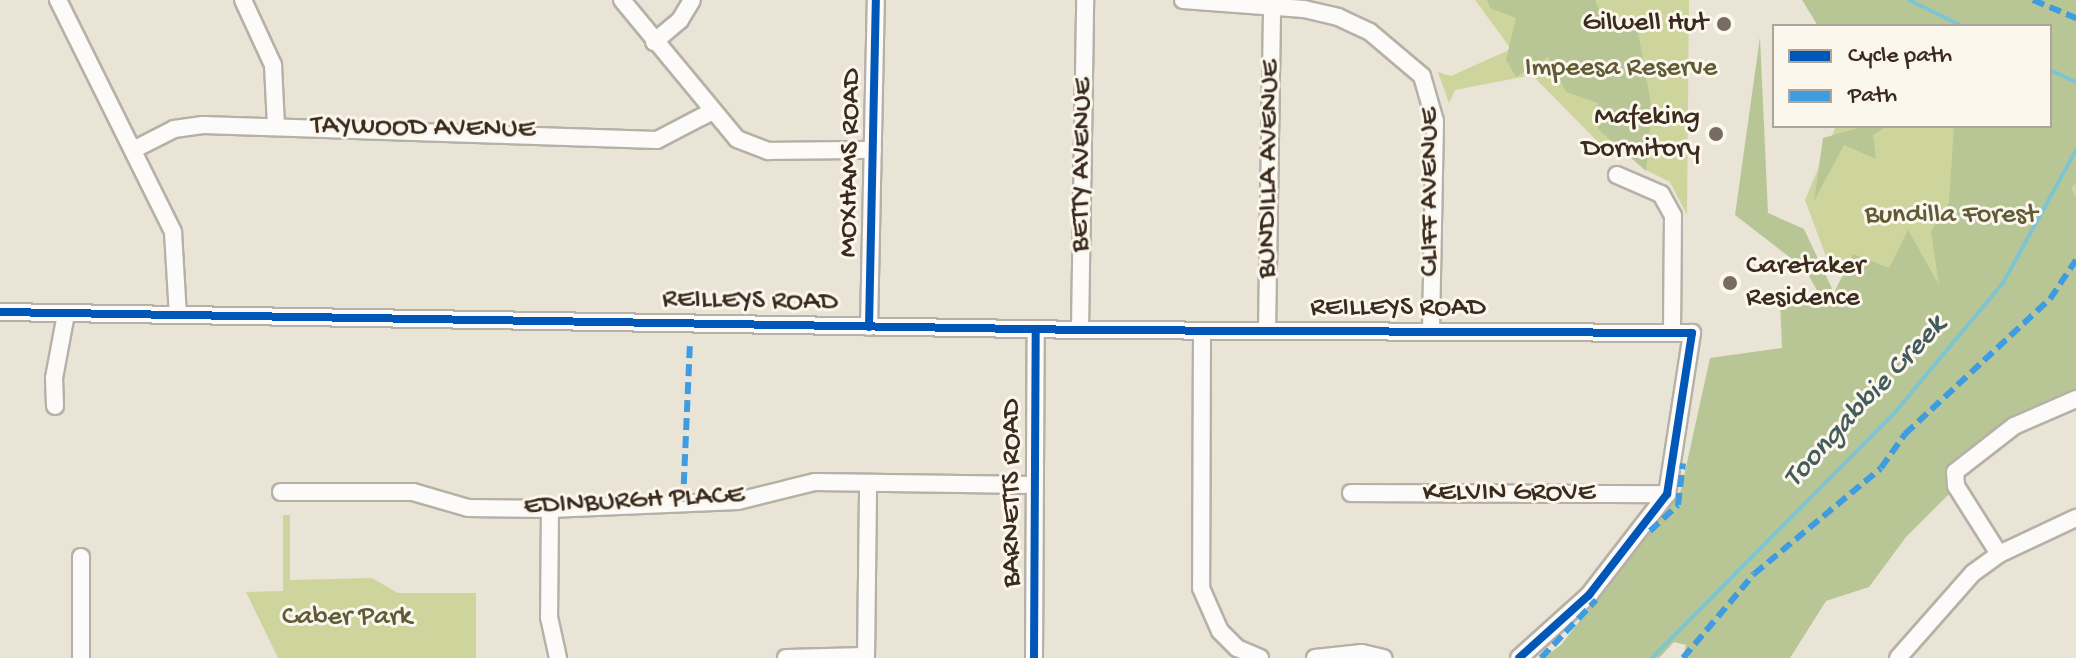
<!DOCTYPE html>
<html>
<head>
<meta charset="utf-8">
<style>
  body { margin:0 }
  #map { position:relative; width:2076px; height:658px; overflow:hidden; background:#eae4d7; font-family:"Gochi Hand",sans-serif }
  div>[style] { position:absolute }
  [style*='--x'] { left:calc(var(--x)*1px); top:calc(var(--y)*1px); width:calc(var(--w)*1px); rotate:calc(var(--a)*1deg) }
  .green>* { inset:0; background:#cdd59d }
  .forest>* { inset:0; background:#b8c696 }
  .stream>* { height:4px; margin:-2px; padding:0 2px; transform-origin:2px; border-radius:2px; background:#7fc4d1 }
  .roads { filter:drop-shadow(2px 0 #b6b1a7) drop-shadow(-2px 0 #b6b1a7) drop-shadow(0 2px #b6b1a7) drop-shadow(0 -2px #b6b1a7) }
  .minor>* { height:16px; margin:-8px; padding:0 8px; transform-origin:8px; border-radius:8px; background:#fcfbf9 }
  .quiet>* { height:6px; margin-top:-3px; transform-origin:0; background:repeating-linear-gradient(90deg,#3f9ce0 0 12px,transparent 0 18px) }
  .cycleway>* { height:8px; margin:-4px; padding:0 4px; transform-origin:4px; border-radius:4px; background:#0057b8 }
  .dots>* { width:22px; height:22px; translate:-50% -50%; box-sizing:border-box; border:4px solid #fbf7ec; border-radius:50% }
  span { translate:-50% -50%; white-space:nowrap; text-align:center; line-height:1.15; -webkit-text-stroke:6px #fbf7ec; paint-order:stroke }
  .poi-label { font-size:28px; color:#3b2a1e }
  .right { translate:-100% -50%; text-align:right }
  .left { translate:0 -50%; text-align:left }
  .park-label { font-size:28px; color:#605a36 }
  .street-label { font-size:28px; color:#3b2a1e }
  .water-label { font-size:30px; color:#435b5c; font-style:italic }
  .legend { position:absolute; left:1772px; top:24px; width:280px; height:104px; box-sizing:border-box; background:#fbf7ec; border:2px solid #aea59a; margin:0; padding:10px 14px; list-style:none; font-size:24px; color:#3b2a1e }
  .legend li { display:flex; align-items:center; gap:16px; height:40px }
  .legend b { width:40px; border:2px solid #aea59a }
</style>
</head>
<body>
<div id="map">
  <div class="green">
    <div style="clip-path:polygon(1475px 0,1689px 0,1687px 215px,1670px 182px,1646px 170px,1621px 145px,1602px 146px,1532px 75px,1455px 90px,1449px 103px,1438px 72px,1451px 76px,1511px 49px)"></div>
    <div style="clip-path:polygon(2076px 68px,2076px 203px,1988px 319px,1861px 258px,1831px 270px,1805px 200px,1836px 126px,2050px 126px)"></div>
    <div style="clip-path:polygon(283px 515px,290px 515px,290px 580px,372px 578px,398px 593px,476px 593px,476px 658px,278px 658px,246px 592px,283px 591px)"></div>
  </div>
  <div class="forest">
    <div style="clip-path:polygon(1487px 0,1595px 0,1603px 20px,1638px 32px,1652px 109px,1646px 171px,1598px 129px,1598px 103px,1566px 92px,1548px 57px,1516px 77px,1506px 60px,1516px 18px,1490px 8px)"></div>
    <div style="clip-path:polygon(1802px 0,2076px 0,2076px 184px,2071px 188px,2076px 197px,2076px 392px,2046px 402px,1948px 465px,1950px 493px,1906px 537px,1869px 587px,1826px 601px,1790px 658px,1683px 658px,1686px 645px,1674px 642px,1659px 658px,1543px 658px,1561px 645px,1681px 490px,1710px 358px,1782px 348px,1780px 300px,1823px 301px,1805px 269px,1735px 215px,1760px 37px,1768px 213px,1804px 229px,1834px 293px,1853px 254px,1889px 268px,1908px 230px,1939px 285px,1931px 231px,1949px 202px,1954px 126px,2050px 126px,2050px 26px,1818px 26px)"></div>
    <div style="clip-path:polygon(1865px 126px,1887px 126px,1873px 135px,1876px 159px,1844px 145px,1814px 201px,1823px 138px)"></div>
  </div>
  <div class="stream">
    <div style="--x:1909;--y:0;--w:59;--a:26.1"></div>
    <div style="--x:2050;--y:70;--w:29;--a:25"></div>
    <div style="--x:1652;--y:658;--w:349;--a:-45.3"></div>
    <div style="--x:1897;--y:410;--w:85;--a:-50.3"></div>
    <div style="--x:1951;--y:345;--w:81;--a:-50"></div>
    <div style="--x:2003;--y:283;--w:152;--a:-61.2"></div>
  </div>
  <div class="roads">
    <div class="minor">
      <div style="--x:58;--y:0;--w:259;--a:63.6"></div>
      <div style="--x:173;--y:232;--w:83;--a:86.6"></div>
      <div style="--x:243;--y:0;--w:72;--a:65.2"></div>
      <div style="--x:273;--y:65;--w:61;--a:87.2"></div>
      <div style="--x:622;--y:0;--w:180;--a:50.4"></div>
      <div style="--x:737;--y:139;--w:34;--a:21"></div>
      <div style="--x:769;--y:151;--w:104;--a:-0.6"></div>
      <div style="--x:1183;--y:0;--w:121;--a:4.3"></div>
      <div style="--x:1304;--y:9;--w:35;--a:13"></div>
      <div style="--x:1338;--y:17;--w:35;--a:25"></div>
      <div style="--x:1370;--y:32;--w:68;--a:40.2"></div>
      <div style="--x:1422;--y:76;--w:47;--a:73.9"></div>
      <div style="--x:1435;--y:121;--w:211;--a:91.1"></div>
      <div style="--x:654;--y:42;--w:34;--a:-40"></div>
      <div style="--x:680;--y:20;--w:23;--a:-59"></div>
      <div style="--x:133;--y:150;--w:46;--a:-27.1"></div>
      <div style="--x:174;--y:129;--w:29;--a:-8"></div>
      <div style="--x:203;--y:125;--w:454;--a:1.9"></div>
      <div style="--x:657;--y:140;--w:61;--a:-27.4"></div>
      <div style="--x:1617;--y:175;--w:48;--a:23.4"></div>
      <div style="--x:1661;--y:194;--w:25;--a:61"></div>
      <div style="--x:1673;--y:216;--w:116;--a:90.5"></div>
      <div style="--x:0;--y:312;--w:1080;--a:0.95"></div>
      <div style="--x:1080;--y:330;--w:612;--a:0.28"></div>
      <div style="--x:1692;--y:333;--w:163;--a:98.8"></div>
      <div style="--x:1667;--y:494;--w:128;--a:127.7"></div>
      <div style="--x:1589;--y:595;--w:94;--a:138"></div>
      <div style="--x:869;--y:327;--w:327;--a:-88.8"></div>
      <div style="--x:1080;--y:330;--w:330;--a:-89.1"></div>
      <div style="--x:1202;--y:331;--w:257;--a:90.2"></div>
      <div style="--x:1201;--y:588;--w:47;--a:66.2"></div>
      <div style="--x:1220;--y:631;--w:24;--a:45"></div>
      <div style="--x:1237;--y:648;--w:25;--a:23"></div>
      <div style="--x:1267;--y:331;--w:325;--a:-89.1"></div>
      <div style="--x:55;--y:406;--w:28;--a:-92"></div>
      <div style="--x:54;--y:378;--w:65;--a:-79.4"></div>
      <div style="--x:281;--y:492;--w:132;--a:0"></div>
      <div style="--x:413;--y:492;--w:57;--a:16.2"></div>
      <div style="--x:468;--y:508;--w:82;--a:0.7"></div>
      <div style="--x:550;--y:509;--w:188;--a:-2.4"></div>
      <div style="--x:738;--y:501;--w:79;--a:-13.9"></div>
      <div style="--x:815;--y:482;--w:219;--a:0.8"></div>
      <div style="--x:1351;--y:493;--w:316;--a:0.2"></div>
      <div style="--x:550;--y:509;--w:108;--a:90.5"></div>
      <div style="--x:549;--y:617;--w:42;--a:77.6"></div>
      <div style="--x:1999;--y:554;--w:80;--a:-122.3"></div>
      <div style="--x:1956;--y:486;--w:14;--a:-94"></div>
      <div style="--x:1955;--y:472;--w:75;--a:-37.9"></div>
      <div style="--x:2014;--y:426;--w:68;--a:-23.5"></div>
      <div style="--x:81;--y:658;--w:101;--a:-90"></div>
      <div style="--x:786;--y:658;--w:80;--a:-1.4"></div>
      <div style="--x:866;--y:658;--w:174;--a:-89.3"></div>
      <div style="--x:1034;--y:658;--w:329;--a:-89.7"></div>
      <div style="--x:1315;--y:658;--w:47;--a:-6.1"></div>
      <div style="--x:1362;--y:653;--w:22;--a:13"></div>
      <div style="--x:1898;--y:658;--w:113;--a:-48.6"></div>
      <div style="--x:1973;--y:573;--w:32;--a:-36"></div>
      <div style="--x:1999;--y:554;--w:85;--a:-25.1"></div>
    </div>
  </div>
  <div class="quiet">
    <div style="--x:2033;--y:0;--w:47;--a:22.7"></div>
    <div style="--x:683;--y:502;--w:162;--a:-87.5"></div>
    <div style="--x:1650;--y:531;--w:38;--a:-43"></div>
    <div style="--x:1678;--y:505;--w:42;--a:-83.2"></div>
    <div style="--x:1541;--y:658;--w:80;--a:-46.5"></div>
    <div style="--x:1683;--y:658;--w:110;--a:-49.8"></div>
    <div style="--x:1754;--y:574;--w:165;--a:-39.8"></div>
    <div style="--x:1881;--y:468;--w:42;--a:-54.8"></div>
    <div style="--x:1905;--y:434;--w:198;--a:-43"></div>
    <div style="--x:2050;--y:299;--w:47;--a:-56.3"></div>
  </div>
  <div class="cycleway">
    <div style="--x:0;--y:312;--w:1080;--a:0.95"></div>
    <div style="--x:1080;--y:330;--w:612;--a:0.28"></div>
    <div style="--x:1692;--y:333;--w:163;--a:98.8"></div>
    <div style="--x:1667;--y:494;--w:128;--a:127.7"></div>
    <div style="--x:1589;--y:595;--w:94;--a:138"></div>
    <div style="--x:869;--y:327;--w:327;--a:-88.8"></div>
    <div style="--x:1034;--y:658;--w:329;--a:-89.7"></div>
  </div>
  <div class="dots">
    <div style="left:1724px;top:24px;background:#786b5f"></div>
    <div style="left:1716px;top:134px;background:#786b5f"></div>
    <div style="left:1730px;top:283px;background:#786b5f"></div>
  </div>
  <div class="poi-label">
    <span class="right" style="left:1708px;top:24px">Gilwell Hut</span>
    <span class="right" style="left:1700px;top:134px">Mafeking<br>Dormitory</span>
    <span class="left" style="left:1746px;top:283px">Caretaker<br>Residence</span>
  </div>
  <div class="park-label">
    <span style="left:1621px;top:69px">Impeesa Reserve</span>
    <span style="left:1951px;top:216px">Bundilla Forest</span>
    <span style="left:347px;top:618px">Caber Park</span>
  </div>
  <div class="street-label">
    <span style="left:423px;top:129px;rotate:1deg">TAYWOOD AVENUE</span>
    <span style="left:851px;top:163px;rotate:-89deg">MOXHAMS ROAD</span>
    <span style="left:1083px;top:165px;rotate:-89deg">BETTY AVENUE</span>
    <span style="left:1270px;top:169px;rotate:-89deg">BUNDILLA AVENUE</span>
    <span style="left:1431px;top:192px;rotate:-90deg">CLIFF AVENUE</span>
    <span style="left:750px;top:302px;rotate:1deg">REILLEYS ROAD</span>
    <span style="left:1398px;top:309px">REILLEYS ROAD</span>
    <span style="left:1013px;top:493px;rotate:-90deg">BARNETTS ROAD</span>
    <span style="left:1509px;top:494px">KELVIN GROVE</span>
    <span style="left:634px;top:502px;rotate:-3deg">EDINBURGH PLACE</span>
  </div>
  <div class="water-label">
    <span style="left:1866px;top:403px;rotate:-47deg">Toongabbie Creek</span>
  </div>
  <ul class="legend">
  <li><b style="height:10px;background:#0057b8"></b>Cycle path</li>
  <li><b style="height:10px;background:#3f9ce0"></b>Path</li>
  </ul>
</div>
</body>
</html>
